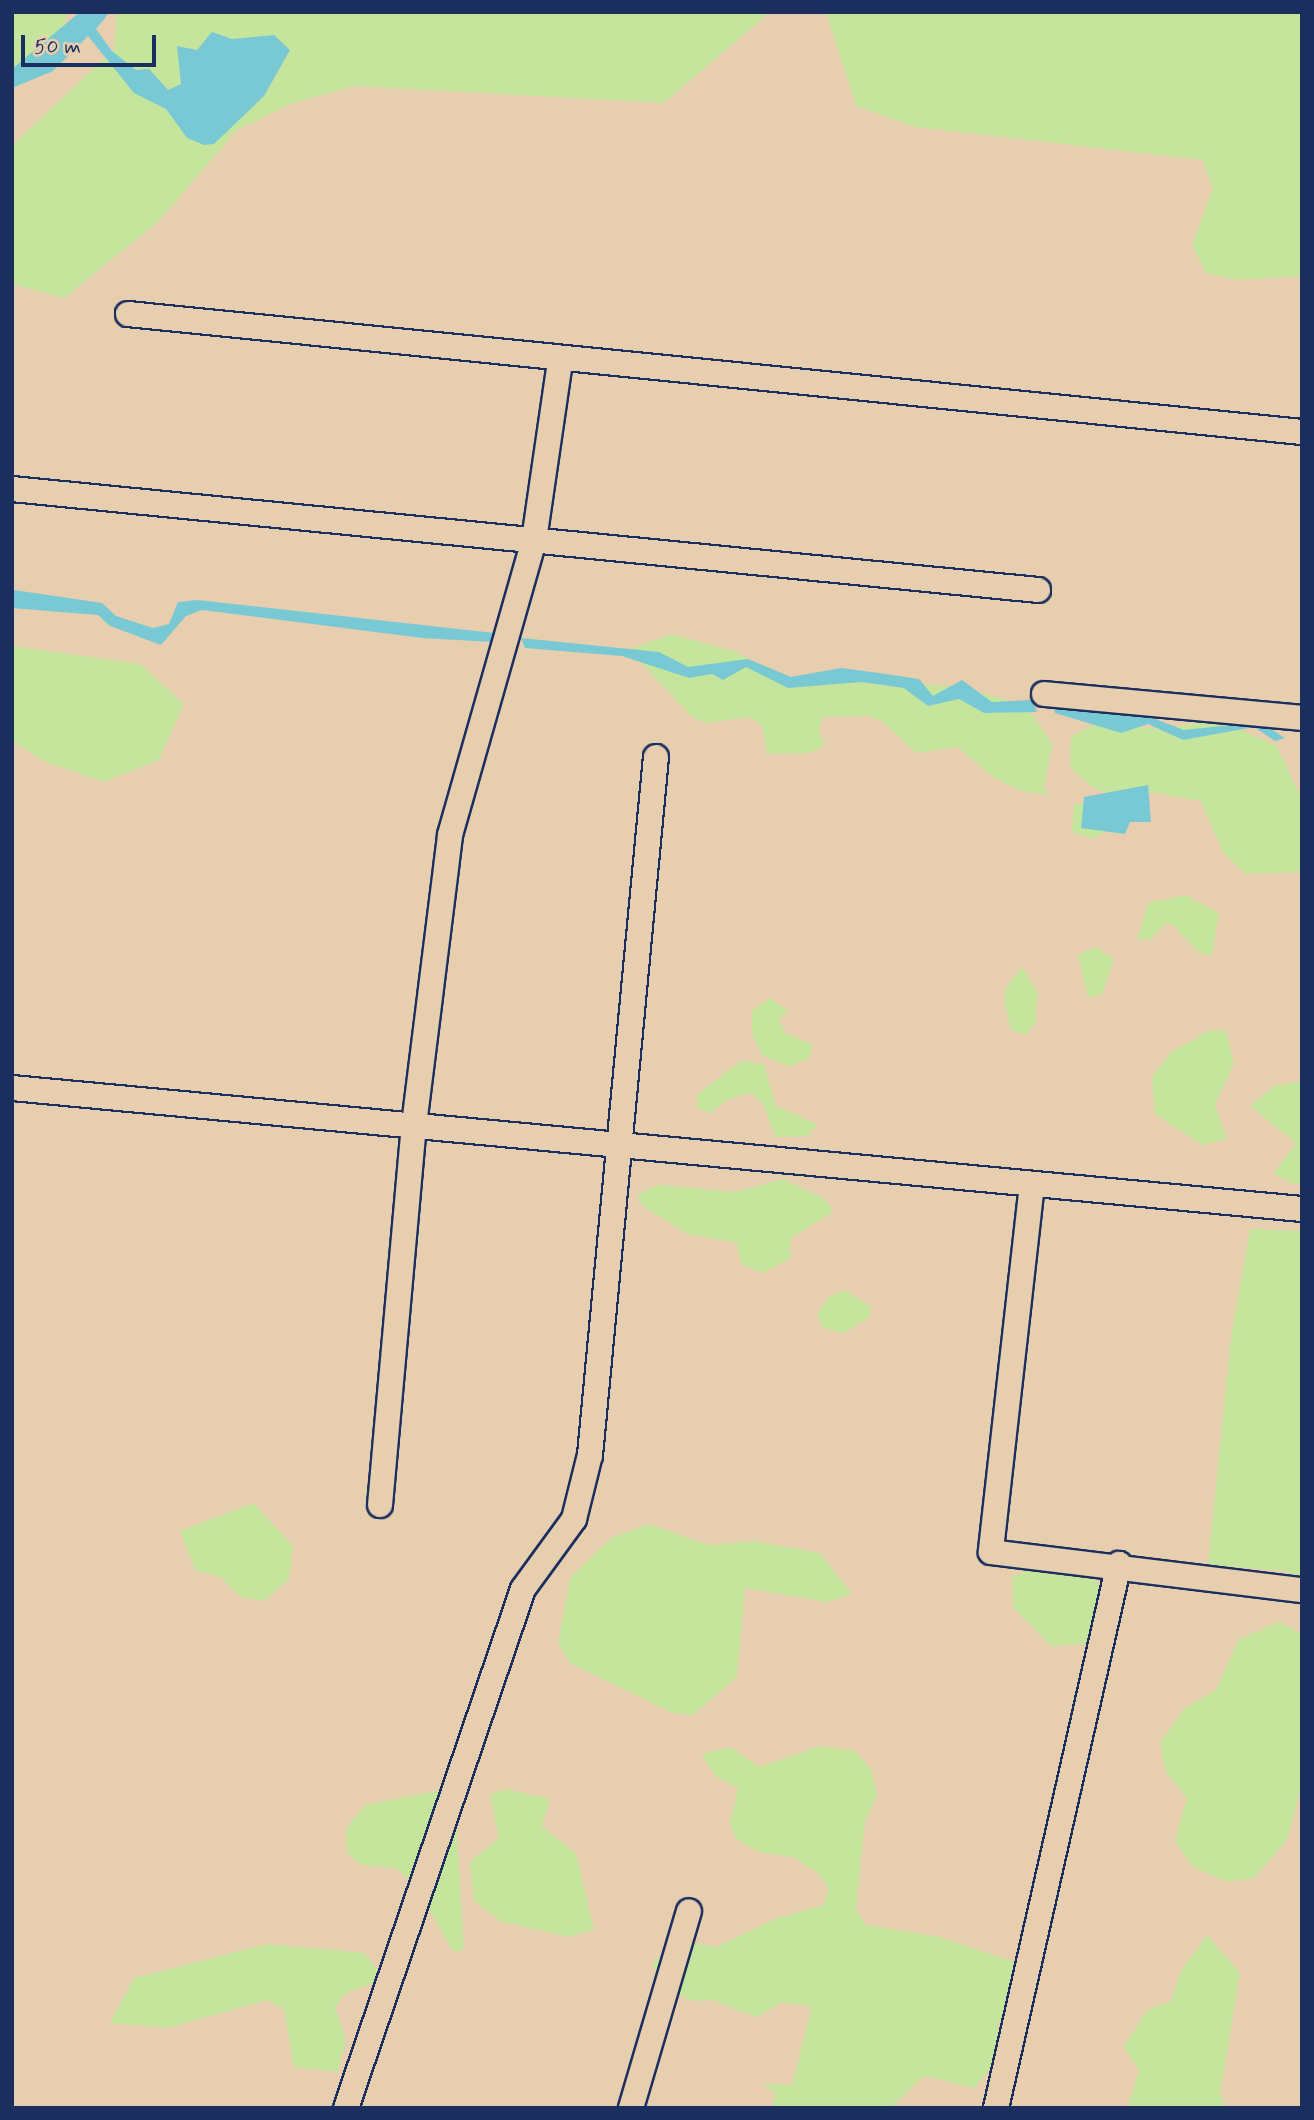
<!DOCTYPE html>
<html>
<head>
<meta charset="utf-8">
<style>
  body { margin:0 }
  #map { position:relative; width:1314px; height:2120px; overflow:hidden; background:#e7ceaf; font-family:Mynerve,sans-serif }
  div>[style] { position:absolute }
  [style*='--x'] { left:calc(var(--x)*1px); top:calc(var(--y)*1px); width:calc(var(--w)*1px); rotate:calc(var(--a)*1deg) }
  .green>* { inset:0; background:#c5e59d }
  .water>* { inset:0; background:#79c9d5 }
  .roads { filter:drop-shadow(2px 0 #1b2f5e) drop-shadow(-2px 0 #1b2f5e) drop-shadow(0 2px #1b2f5e) drop-shadow(0 -2px #1b2f5e) }
  .minor>* { height:24px; margin:-12px; padding:0 12px; transform-origin:12px; border-radius:12px; background:#e7ceaf }
  span { translate:-50% -50%; white-space:nowrap; text-align:center; line-height:1.15; -webkit-text-stroke:5px #e7ceaf; paint-order:stroke }
  .frame { position:absolute; inset:0; border:14px solid #1b2f5e; pointer-events:none }
  .scale { position:absolute; left:21px; top:35px; width:135px; height:32px; box-sizing:border-box; border:4px solid #1b2f5e; border-top:0; padding-left:9px; font-size:21px; line-height:24px; white-space:nowrap; color:#1b2f5e; -webkit-text-stroke:5px #e7ceaf; paint-order:stroke }
</style>
</head>
<body>
<div id="map">
  <div class="green">
    <div style="clip-path:polygon(12px 12px,67px 12px,62px 39px,12px 72px)"></div>
    <div style="clip-path:polygon(117px 12px,770px 12px,664px 103px,354px 86px,290px 104px,237px 130px,158px 222px,64px 298px,12px 284px,12px 146px,114px 49px)"></div>
    <div style="clip-path:polygon(826px 12px,1302px 12px,1302px 276px,1238px 280px,1206px 273px,1192px 245px,1213px 188px,1202px 160px,915px 127px,856px 106px)"></div>
    <div style="clip-path:polygon(671px 634px,734px 651px,792px 680px,949px 686px,1025px 704px,1052px 744px,1044px 788px,1050px 795px,1021px 791px,993px 777px,958px 747px,916px 753px,883px 722px,868px 716px,823px 717px,819px 731px,825px 745px,811px 753px,767px 754px,762px 726px,750px 717px,706px 723px,692px 717px,629px 650px)"></div>
    <div style="clip-path:polygon(12px 646px,140px 664px,184px 704px,159px 760px,103px 782px,44px 761px,12px 741px)"></div>
    <div style="clip-path:polygon(1217px 720px,1276px 745px,1302px 799px,1302px 872px,1246px 874px,1224px 854px,1201px 801px,1144px 791px,1117px 797px,1090px 786px,1070px 767px,1071px 736px,1098px 723px,1159px 729px)"></div>
    <div style="clip-path:polygon(1074px 803px,1082px 804px,1106px 832px,1092px 839px,1072px 832px)"></div>
    <div style="clip-path:polygon(1185px 895px,1219px 913px,1212px 955px,1198px 952px,1173px 925px,1166px 923px,1150px 940px,1137px 939px,1148px 903px)"></div>
    <div style="clip-path:polygon(1096px 947px,1114px 959px,1102px 994px,1088px 998px,1078px 955px)"></div>
    <div style="clip-path:polygon(1023px 967px,1038px 994px,1035px 1024px,1025px 1035px,1011px 1030px,1004px 1001px,1006px 987px)"></div>
    <div style="clip-path:polygon(771px 998px,789px 1012px,779px 1019px,785px 1033px,813px 1045px,809px 1058px,790px 1067px,762px 1055px,752px 1034px,752px 1010px)"></div>
    <div style="clip-path:polygon(1210px 1030px,1226px 1031px,1234px 1063px,1215px 1105px,1227px 1139px,1202px 1145px,1155px 1114px,1152px 1077px,1171px 1052px)"></div>
    <div style="clip-path:polygon(741px 1061px,764px 1064px,776px 1106px,817px 1124px,808px 1136px,776px 1137px,762px 1102px,751px 1093px,728px 1099px,711px 1113px,697px 1108px,697px 1095px)"></div>
    <div style="clip-path:polygon(1302px 1081px,1302px 1183px,1294px 1184px,1274px 1174px,1296px 1143px,1250px 1106px,1274px 1086px)"></div>
    <div style="clip-path:polygon(783px 1179px,825px 1199px,833px 1212px,791px 1238px,790px 1259px,762px 1273px,741px 1264px,737px 1243px,688px 1234px,644px 1207px,636px 1195px,659px 1185px,735px 1192px)"></div>
    <div style="clip-path:polygon(1250px 1229px,1302px 1231px,1302px 1584px,1286px 1571px,1208px 1565px,1231px 1338px)"></div>
    <div style="clip-path:polygon(845px 1290px,871px 1307px,870px 1317px,844px 1333px,823px 1328px,817px 1314px,830px 1296px)"></div>
    <div style="clip-path:polygon(253px 1503px,293px 1546px,289px 1579px,264px 1601px,241px 1597px,220px 1577px,196px 1571px,180px 1531px)"></div>
    <div style="clip-path:polygon(649px 1524px,709px 1545px,754px 1541px,820px 1553px,852px 1594px,827px 1602px,745px 1588px,737px 1677px,693px 1715px,673px 1713px,570px 1663px,558px 1644px,570px 1578px,611px 1538px)"></div>
    <div style="clip-path:polygon(1038px 1565px,1093px 1575px,1107px 1603px,1088px 1644px,1051px 1646px,1013px 1607px,1012px 1577px)"></div>
    <div style="clip-path:polygon(1279px 1622px,1302px 1634px,1302px 1784px,1287px 1840px,1253px 1879px,1225px 1881px,1193px 1867px,1175px 1841px,1187px 1798px,1166px 1772px,1160px 1743px,1185px 1708px,1216px 1690px,1239px 1639px)"></div>
    <div style="clip-path:polygon(820px 1746px,855px 1751px,871px 1769px,877px 1795px,865px 1822px,856px 1909px,866px 1925px,940px 1937px,1026px 1966px,1020px 1993px,997px 2025px,1003px 2053px,974px 2088px,924px 2076px,891px 2108px,771px 2108px,776px 2093px,762px 2084px,792px 2085px,812px 2007px,783px 2002px,757px 2017px,711px 2000px,694px 2001px,666px 1991px,652px 1964px,676px 1940px,716px 1947px,777px 1918px,824px 1905px,828px 1888px,819px 1874px,793px 1857px,759px 1852px,736px 1839px,730px 1822px,738px 1788px,715px 1776px,702px 1754px,730px 1747px,760px 1767px)"></div>
    <div style="clip-path:polygon(462px 1786px,456px 1816px,464px 1949px,453px 1952px,418px 1889px,396px 1868px,361px 1865px,347px 1853px,346px 1829px,365px 1805px)"></div>
    <div style="clip-path:polygon(506px 1789px,550px 1799px,542px 1826px,576px 1854px,594px 1929px,569px 1937px,502px 1922px,474px 1901px,470px 1862px,499px 1838px,490px 1795px)"></div>
    <div style="clip-path:polygon(1207px 1935px,1240px 1973px,1220px 2094px,1226px 2108px,1127px 2108px,1139px 2071px,1124px 2047px,1147px 2010px,1171px 2001px,1181px 1971px)"></div>
    <div style="clip-path:polygon(267px 1944px,365px 1953px,384px 1979px,346px 1993px,335px 2007px,346px 2041px,338px 2072px,294px 2067px,284px 2009px,267px 2000px,168px 2028px,110px 2023px,134px 1978px)"></div>
  </div>
  <div class="water">
    <div style="clip-path:polygon(80px 12px,110px 12px,96px 29px,112px 51px,136px 70px,149px 69px,168px 90px,181px 84px,177px 46px,197px 50px,212px 32px,232px 39px,274px 35px,290px 50px,264px 96px,214px 144px,204px 145px,187px 138px,166px 109px,134px 93px,88px 36px,53px 71px,12px 88px,12px 69px)"></div>
    <div style="clip-path:polygon(14px 590px,102px 603px,116px 616px,153px 628px,169px 624px,178px 602px,197px 600px,494px 633px,493px 642px,422px 638px,202px 610px,186px 616px,161px 645px,110px 626px,98px 615px,12px 608px)"></div>
    <div style="clip-path:polygon(521px 638px,659px 652px,688px 667px,748px 659px,791px 677px,841px 668px,879px 673px,919px 679px,933px 696px,962px 680px,992px 702px,1032px 700px,1037px 712px,984px 713px,959px 699px,928px 706px,904px 688px,862px 682px,788px 688px,746px 667px,723px 680px,712px 674px,689px 678px,622px 656px,525px 648px)"></div>
    <div style="clip-path:polygon(1053px 703px,1126px 716px,1137px 712px,1184px 730px,1260px 722px,1285px 738px,1275px 741px,1254px 727px,1183px 740px,1148px 724px,1121px 733px,1055px 713px)"></div>
    <div style="clip-path:polygon(1148px 785px,1151px 822px,1130px 822px,1125px 834px,1081px 828px,1084px 797px)"></div>
  </div>
  <div class="roads">
    <div class="minor">
      <div style="--x:128;--y:314;--w:1180;--a:5.74"></div>
      <div style="--x:12;--y:489;--w:1031;--a:5.62"></div>
      <div style="--x:1044;--y:694;--w:259;--a:5.3"></div>
      <div style="--x:12;--y:1088;--w:1296;--a:5.36"></div>
      <div style="--x:1032;--y:1184;--w:370;--a:96.4"></div>
      <div style="--x:991;--y:1552;--w:313;--a:7"></div>
      <div style="--x:380;--y:1505;--w:382;--a:-84.9"></div>
      <div style="--x:414;--y:1125;--w:292;--a:-82.9"></div>
      <div style="--x:450;--y:835;--w:307;--a:-74.1"></div>
      <div style="--x:534;--y:540;--w:181;--a:-81.7"></div>
      <div style="--x:346;--y:2108;--w:548;--a:-71.17"></div>
      <div style="--x:523;--y:1589;--w:87;--a:-53.9"></div>
      <div style="--x:574;--y:1519;--w:66;--a:-76"></div>
      <div style="--x:590;--y:1455;--w:701;--a:-84.6"></div>
      <div style="--x:631;--y:2108;--w:205;--a:-73.6"></div>
      <div style="--x:996;--y:2108;--w:558;--a:-77.26"></div>
    </div>
  </div>
  <div class="frame"></div>
  <div class="scale">50 m</div>
</div>
</body>
</html>
